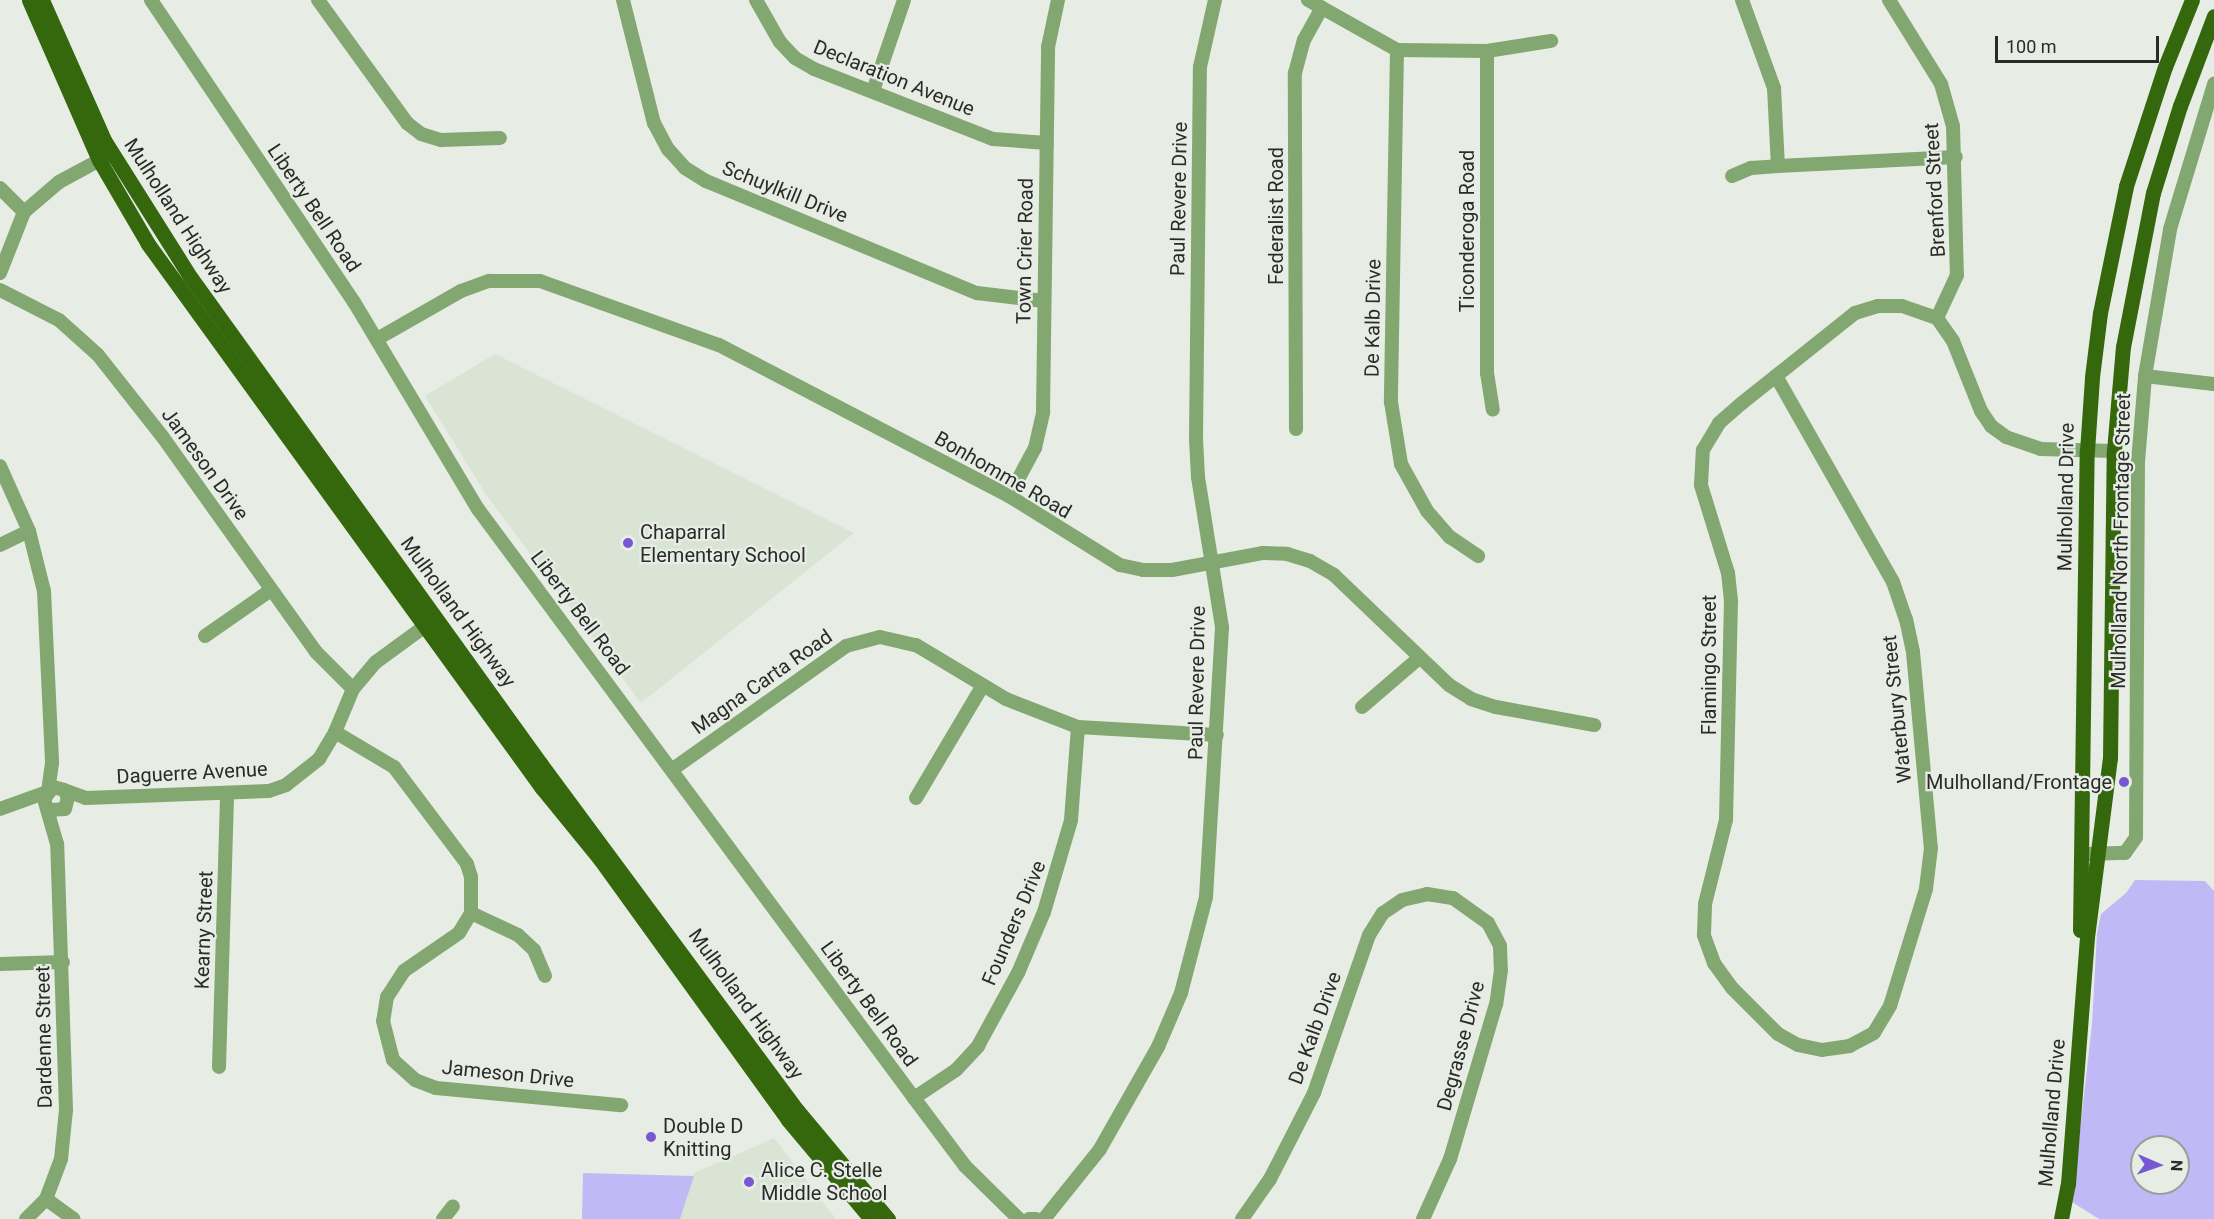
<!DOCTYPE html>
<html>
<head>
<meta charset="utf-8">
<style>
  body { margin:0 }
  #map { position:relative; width:2214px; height:1219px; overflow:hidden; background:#e7ede5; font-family:Roboto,sans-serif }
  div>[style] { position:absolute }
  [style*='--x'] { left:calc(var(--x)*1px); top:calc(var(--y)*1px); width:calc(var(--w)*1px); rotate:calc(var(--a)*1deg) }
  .built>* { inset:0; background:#dae4d5 }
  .green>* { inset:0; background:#c1b8f6 }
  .minor>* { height:14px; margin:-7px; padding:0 7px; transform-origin:7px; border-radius:7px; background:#83a771 }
  .major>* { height:15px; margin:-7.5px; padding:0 7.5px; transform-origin:7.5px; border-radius:7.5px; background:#35680d }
  .dots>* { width:16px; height:16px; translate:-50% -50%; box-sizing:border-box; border:3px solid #e7ede5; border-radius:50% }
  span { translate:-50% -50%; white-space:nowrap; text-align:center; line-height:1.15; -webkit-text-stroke:4.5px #e7ede5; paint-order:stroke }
  .street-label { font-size:20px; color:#292b28 }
  .poi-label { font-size:20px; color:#292b28 }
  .left { translate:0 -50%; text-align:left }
  .right { translate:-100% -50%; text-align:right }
  .north { position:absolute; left:2130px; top:1135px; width:60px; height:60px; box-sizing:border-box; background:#e7ede5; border:2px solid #9b9f99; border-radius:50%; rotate:92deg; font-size:16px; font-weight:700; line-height:24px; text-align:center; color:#292b28 }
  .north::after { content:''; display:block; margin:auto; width:21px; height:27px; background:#7858d2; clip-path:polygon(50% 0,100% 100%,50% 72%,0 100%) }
  .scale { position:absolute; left:1995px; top:36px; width:164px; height:27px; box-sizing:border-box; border:3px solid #292b28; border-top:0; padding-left:8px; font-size:18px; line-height:21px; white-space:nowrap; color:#292b28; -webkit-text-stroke:4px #e7ede5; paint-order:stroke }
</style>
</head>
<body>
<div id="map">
  <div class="built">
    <div style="clip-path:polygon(495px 354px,854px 533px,641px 703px,485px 493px,425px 396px)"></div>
    <div style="clip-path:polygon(774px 1138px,836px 1219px,680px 1219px,694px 1173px)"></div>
  </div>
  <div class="green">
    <div style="clip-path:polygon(evenodd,2135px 880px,2205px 881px,2214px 891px,2214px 1219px,2099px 1219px,2072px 1202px,2092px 1024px,2097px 933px,2101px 914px,2126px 893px,2135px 880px,2142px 1147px,2178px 1147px,2178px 1183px,2142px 1183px,2142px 1147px)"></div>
    <div style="clip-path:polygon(583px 1173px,694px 1176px,680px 1219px,582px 1219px)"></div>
  </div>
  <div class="minor">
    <div style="--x:151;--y:0;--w:364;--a:56.1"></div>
    <div style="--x:354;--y:302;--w:241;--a:59.1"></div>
    <div style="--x:478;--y:509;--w:733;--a:53.49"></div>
    <div style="--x:914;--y:1098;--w:85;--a:53.1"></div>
    <div style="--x:965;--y:1166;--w:76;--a:44.5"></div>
    <div style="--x:318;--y:0;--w:152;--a:54.1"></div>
    <div style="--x:407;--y:123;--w:18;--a:38"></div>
    <div style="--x:421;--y:134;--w:21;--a:17"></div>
    <div style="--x:441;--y:140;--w:59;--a:-1.9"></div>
    <div style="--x:623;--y:0;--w:127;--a:75.9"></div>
    <div style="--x:654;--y:123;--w:30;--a:62"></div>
    <div style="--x:668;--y:149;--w:25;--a:48"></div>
    <div style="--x:685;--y:168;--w:25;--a:32"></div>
    <div style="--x:706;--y:181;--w:293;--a:22.5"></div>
    <div style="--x:977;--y:293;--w:67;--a:6.8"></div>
    <div style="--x:756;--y:0;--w:48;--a:60.3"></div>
    <div style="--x:780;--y:42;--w:22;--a:47"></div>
    <div style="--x:795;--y:58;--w:22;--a:30"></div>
    <div style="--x:814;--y:69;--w:192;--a:21.4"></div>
    <div style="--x:993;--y:139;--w:54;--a:4.2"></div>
    <div style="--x:1308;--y:0;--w:102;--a:29.3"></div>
    <div style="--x:1397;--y:50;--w:90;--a:0.6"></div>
    <div style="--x:1487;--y:51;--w:65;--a:-8.9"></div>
    <div style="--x:1742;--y:0;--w:94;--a:70"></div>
    <div style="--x:1774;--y:88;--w:78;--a:87.1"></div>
    <div style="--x:1889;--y:0;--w:99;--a:58.2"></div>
    <div style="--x:1941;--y:84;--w:44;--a:74.1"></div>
    <div style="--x:1953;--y:126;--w:149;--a:88.5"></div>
    <div style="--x:1957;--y:275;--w:47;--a:114.9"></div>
    <div style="--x:1397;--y:50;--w:352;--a:91"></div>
    <div style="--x:1391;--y:402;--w:63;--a:80.8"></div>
    <div style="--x:1401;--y:464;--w:54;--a:61"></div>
    <div style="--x:1427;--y:511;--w:35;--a:49"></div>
    <div style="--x:1450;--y:537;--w:34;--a:34"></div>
    <div style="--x:1487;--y:51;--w:322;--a:90"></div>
    <div style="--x:1487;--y:373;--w:37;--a:81"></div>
    <div style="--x:873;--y:91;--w:96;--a:-71.2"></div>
    <div style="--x:1732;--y:176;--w:21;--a:-23"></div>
    <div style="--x:1751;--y:168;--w:27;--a:-4"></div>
    <div style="--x:1778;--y:166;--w:178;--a:-2.9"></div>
    <div style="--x:0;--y:188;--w:34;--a:45"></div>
    <div style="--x:0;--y:273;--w:66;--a:-68.5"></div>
    <div style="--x:24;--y:212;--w:46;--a:-40.6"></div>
    <div style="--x:59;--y:182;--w:55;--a:-28.4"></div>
    <div style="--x:0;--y:290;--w:66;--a:27"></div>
    <div style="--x:59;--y:320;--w:52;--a:41.9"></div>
    <div style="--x:98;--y:355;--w:103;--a:51.7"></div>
    <div style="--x:162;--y:436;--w:265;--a:54.5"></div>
    <div style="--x:316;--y:652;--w:52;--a:45"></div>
    <div style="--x:377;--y:339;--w:97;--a:-29.7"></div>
    <div style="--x:461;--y:291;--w:30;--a:-20"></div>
    <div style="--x:489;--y:281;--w:51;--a:0"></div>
    <div style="--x:540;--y:281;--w:190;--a:19.7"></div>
    <div style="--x:719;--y:345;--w:327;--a:27.5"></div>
    <div style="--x:1009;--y:496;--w:131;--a:31.9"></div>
    <div style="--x:1120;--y:565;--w:24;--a:12"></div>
    <div style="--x:1143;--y:570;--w:29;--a:0"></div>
    <div style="--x:1172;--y:570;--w:93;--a:-10.6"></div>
    <div style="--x:1263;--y:553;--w:24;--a:2"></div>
    <div style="--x:1287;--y:554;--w:24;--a:17"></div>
    <div style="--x:1310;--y:561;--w:28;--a:30"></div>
    <div style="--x:1334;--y:575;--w:159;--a:43.7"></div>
    <div style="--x:1449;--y:685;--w:26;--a:32"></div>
    <div style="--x:1471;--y:699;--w:26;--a:18"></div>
    <div style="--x:1496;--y:707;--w:100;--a:10.4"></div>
    <div style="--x:1776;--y:376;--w:237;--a:60.4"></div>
    <div style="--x:1893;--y:582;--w:39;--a:71"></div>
    <div style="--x:1906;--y:619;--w:34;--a:78"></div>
    <div style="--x:1913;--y:652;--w:197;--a:84.8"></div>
    <div style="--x:1931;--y:848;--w:41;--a:97"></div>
    <div style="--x:1926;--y:889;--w:122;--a:107.1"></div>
    <div style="--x:1890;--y:1006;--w:31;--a:121"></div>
    <div style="--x:1874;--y:1033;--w:27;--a:152"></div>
    <div style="--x:1850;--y:1046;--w:28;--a:172"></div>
    <div style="--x:1822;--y:1050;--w:25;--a:-168"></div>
    <div style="--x:1798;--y:1045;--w:23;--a:-151"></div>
    <div style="--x:1778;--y:1034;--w:65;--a:-135"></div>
    <div style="--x:1732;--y:988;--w:31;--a:-126"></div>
    <div style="--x:1714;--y:963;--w:30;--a:-110"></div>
    <div style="--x:1704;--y:935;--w:31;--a:-88"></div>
    <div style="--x:1705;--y:904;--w:87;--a:-76"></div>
    <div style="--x:1726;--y:820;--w:219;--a:-88.7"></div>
    <div style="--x:1731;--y:601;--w:28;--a:-96"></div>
    <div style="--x:1728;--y:573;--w:92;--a:-107.1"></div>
    <div style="--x:1701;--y:485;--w:35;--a:-87"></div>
    <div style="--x:1703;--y:450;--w:31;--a:-59"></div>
    <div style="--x:1719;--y:423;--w:30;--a:-41"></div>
    <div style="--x:1742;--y:403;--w:43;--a:-38.5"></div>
    <div style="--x:1776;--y:376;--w:101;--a:-38.6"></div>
    <div style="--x:1855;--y:313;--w:24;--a:-17"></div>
    <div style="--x:1878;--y:306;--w:24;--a:0"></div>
    <div style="--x:1902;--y:306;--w:37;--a:19"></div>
    <div style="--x:1937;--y:318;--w:28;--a:55"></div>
    <div style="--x:1953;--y:341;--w:75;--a:68.2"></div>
    <div style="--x:1981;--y:411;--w:18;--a:56"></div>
    <div style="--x:1991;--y:426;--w:19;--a:36"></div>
    <div style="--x:2006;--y:437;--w:36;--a:19"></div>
    <div style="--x:2040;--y:449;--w:74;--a:1.5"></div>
    <div style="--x:2145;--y:376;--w:69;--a:6.6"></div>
    <div style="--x:1296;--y:429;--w:356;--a:-90.2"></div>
    <div style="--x:1295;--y:73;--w:34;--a:-75"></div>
    <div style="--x:1304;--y:40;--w:37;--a:-61"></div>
    <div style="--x:0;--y:466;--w:71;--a:66"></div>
    <div style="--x:29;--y:531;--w:62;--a:76"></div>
    <div style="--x:44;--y:591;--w:172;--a:87.3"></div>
    <div style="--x:52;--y:763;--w:27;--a:98"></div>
    <div style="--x:1009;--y:496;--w:55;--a:-61.6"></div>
    <div style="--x:1035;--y:448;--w:37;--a:-77"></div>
    <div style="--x:1043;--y:412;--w:365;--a:-89.2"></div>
    <div style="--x:1048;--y:47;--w:48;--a:-78"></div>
    <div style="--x:0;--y:545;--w:32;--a:-26"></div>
    <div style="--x:205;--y:636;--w:80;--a:-34.9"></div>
    <div style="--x:1362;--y:707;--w:75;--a:-40.7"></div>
    <div style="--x:335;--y:732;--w:69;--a:30.7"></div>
    <div style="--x:394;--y:767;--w:121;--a:53"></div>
    <div style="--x:467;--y:864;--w:14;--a:73"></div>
    <div style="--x:471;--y:877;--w:36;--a:90"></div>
    <div style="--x:471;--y:913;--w:23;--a:121"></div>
    <div style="--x:459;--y:933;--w:67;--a:145.4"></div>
    <div style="--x:404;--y:971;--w:31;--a:123"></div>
    <div style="--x:387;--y:997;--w:24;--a:99"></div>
    <div style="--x:383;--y:1021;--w:40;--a:75.6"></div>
    <div style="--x:393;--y:1060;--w:30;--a:42"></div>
    <div style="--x:415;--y:1080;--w:22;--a:21"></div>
    <div style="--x:436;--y:1088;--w:186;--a:5.3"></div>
    <div style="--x:673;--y:769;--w:212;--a:-35.4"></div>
    <div style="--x:846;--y:646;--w:35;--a:-15"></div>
    <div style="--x:880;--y:637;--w:37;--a:13"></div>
    <div style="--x:916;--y:645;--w:105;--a:31"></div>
    <div style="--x:1006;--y:699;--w:77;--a:21.3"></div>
    <div style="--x:1078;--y:727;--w:139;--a:3.3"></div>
    <div style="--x:64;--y:790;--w:23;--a:20"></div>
    <div style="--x:86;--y:798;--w:183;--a:-2.2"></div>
    <div style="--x:269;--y:791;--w:18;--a:-19"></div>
    <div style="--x:286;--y:785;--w:42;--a:-38.2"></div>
    <div style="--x:319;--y:759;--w:31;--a:-59"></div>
    <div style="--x:335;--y:732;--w:47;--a:-67.3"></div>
    <div style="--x:353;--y:689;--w:35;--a:-50"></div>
    <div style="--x:376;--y:662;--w:69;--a:-36.2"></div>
    <div style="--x:916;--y:798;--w:131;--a:-59.3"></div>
    <div style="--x:0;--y:809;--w:50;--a:-19.9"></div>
    <div style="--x:2088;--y:854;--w:37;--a:-2"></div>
    <div style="--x:2125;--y:853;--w:19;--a:-55"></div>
    <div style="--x:2136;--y:837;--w:375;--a:-89.7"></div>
    <div style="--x:2138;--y:462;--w:86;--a:-85.3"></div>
    <div style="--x:2145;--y:376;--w:149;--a:-80.3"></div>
    <div style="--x:2170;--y:229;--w:152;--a:-73.1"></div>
    <div style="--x:471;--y:913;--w:52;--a:25.1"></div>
    <div style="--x:518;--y:935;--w:22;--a:43"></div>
    <div style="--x:534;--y:950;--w:28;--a:67"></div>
    <div style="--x:0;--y:964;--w:63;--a:-1.8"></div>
    <div style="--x:219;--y:1067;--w:273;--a:-88.3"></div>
    <div style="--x:914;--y:1098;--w:50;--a:-33.7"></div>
    <div style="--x:956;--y:1070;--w:33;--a:-47"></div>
    <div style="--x:978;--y:1046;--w:83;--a:-61.3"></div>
    <div style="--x:1018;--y:973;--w:66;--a:-66.9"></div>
    <div style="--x:1044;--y:912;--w:96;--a:-73.6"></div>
    <div style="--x:1071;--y:820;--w:93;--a:-85.7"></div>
    <div style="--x:46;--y:1199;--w:34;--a:36"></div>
    <div style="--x:26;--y:1219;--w:28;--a:-45"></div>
    <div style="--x:46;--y:1199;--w:43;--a:-69.4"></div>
    <div style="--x:61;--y:1159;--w:49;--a:-84.2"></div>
    <div style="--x:66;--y:1110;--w:266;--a:-91.9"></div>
    <div style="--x:57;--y:844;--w:47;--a:-106.1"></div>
    <div style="--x:44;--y:799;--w:15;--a:-53"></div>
    <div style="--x:53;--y:787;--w:11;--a:15"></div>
    <div style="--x:64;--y:790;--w:8;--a:60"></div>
    <div style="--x:68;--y:797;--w:12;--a:104"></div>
    <div style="--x:65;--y:809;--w:16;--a:176"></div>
    <div style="--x:443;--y:1219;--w:16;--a:-52"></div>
    <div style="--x:1029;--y:1219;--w:7;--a:0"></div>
    <div style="--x:1044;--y:1219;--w:90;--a:-51.3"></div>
    <div style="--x:1100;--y:1149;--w:117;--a:-60.4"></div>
    <div style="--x:1158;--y:1047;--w:59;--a:-66.9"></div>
    <div style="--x:1181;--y:993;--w:99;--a:-75.4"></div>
    <div style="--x:1206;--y:897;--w:270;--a:-86.6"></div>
    <div style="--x:1222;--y:627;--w:152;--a:-99.1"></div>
    <div style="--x:1198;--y:477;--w:38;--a:-93"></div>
    <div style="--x:1196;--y:439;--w:372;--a:-89.4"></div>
    <div style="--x:1200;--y:67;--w:69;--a:-77.4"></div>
    <div style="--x:1242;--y:1219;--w:49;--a:-55"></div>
    <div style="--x:1270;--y:1179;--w:97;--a:-62.9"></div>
    <div style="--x:1314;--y:1093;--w:167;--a:-70.8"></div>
    <div style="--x:1369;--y:935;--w:26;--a:-58"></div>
    <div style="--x:1383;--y:913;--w:23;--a:-34"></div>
    <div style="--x:1402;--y:900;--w:26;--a:-13"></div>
    <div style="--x:1427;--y:894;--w:26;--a:9"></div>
    <div style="--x:1453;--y:898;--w:43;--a:35.5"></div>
    <div style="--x:1488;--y:923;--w:26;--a:62"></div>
    <div style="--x:1500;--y:946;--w:24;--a:88"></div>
    <div style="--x:1501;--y:970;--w:34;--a:98"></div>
    <div style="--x:1496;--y:1004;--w:162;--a:106.5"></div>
    <div style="--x:1450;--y:1159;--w:66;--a:114.2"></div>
  </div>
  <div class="major">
    <div style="--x:29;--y:0;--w:175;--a:66.4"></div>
    <div style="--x:99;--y:160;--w:97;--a:59.7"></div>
    <div style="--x:148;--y:244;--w:672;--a:54.09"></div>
    <div style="--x:542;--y:788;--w:92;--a:50.8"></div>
    <div style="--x:600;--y:859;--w:322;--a:54.2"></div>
    <div style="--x:788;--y:1120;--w:129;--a:50"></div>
    <div style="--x:42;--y:0;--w:153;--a:66.1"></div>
    <div style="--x:104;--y:140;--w:163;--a:57.8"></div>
    <div style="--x:191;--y:278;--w:598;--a:54.26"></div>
    <div style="--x:540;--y:763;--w:432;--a:53.5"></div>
    <div style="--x:797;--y:1110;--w:142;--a:50.1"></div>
    <div style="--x:2080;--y:930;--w:479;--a:-89.2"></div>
    <div style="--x:2087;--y:451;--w:74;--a:-86.1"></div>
    <div style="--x:2092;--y:377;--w:64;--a:-82.9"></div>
    <div style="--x:2100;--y:313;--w:130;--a:-78.4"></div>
    <div style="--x:2126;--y:186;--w:125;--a:-71.9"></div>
    <div style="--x:2165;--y:67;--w:72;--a:-68.1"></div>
    <div style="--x:2061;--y:1219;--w:36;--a:-79"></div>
    <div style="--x:2068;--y:1184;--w:248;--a:-85.6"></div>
    <div style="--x:2087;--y:937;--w:180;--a:-82.7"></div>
    <div style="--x:2110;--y:758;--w:307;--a:-89.3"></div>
    <div style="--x:2114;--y:451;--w:104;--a:-85.1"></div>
    <div style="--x:2123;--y:347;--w:157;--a:-79"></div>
    <div style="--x:2153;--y:193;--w:91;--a:-72.8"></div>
    <div style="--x:2180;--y:106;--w:96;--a:-69.3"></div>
  </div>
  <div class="dots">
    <div style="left:628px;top:543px;background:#7858d2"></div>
    <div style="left:2124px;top:782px;background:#7858d2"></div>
    <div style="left:651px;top:1137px;background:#7858d2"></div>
    <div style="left:749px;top:1182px;background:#7858d2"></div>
  </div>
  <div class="street-label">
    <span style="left:894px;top:78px;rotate:22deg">Declaration Avenue</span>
    <span style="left:1935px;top:190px;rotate:-93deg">Brenford Street</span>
    <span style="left:785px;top:192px;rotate:22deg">Schuylkill Drive</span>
    <span style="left:1179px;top:199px;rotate:-89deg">Paul Revere Drive</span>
    <span style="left:314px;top:208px;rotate:56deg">Liberty Bell Road</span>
    <span style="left:178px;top:216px;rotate:57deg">Mulholland Highway</span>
    <span style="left:1276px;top:216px;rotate:-90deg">Federalist Road</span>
    <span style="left:1467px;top:231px;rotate:-90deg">Ticonderoga Road</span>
    <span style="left:1025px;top:251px;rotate:-89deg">Town Crier Road</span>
    <span style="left:1373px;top:318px;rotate:-89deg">De Kalb Drive</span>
    <span style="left:205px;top:464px;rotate:54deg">Jameson Drive</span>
    <span style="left:1003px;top:475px;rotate:30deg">Bonhomme Road</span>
    <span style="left:2066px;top:497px;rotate:-89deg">Mulholland Drive</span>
    <span style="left:2121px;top:541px;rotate:-89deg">Mulholland North Frontage Street</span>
    <span style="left:458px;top:612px;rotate:54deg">Mulholland Highway</span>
    <span style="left:580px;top:613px;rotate:53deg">Liberty Bell Road</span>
    <span style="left:1709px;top:665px;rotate:-90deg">Flamingo Street</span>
    <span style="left:762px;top:682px;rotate:-35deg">Magna Carta Road</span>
    <span style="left:1197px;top:683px;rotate:-89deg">Paul Revere Drive</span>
    <span style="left:1897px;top:709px;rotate:-96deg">Waterbury Street</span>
    <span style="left:192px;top:773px;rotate:-3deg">Daguerre Avenue</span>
    <span style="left:1014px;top:923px;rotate:-67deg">Founders Drive</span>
    <span style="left:204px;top:930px;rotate:-88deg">Kearny Street</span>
    <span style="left:746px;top:1004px;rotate:54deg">Mulholland Highway</span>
    <span style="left:869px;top:1004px;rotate:54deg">Liberty Bell Road</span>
    <span style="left:1315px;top:1028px;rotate:-70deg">De Kalb Drive</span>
    <span style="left:44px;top:1037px;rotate:-91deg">Dardenne Street</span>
    <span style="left:1461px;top:1046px;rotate:-75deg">Degrasse Drive</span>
    <span style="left:508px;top:1074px;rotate:6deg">Jameson Drive</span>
    <span style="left:2052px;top:1113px;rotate:-85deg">Mulholland Drive</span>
  </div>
  <div class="poi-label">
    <span class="left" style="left:640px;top:544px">Chaparral<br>Elementary School</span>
    <span class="right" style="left:2112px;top:782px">Mulholland/Frontage</span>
    <span class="left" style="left:663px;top:1138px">Double D<br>Knitting</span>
    <span class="left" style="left:761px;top:1182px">Alice C. Stelle<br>Middle School</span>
  </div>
  <div class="north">N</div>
  <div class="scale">100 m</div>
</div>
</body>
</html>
